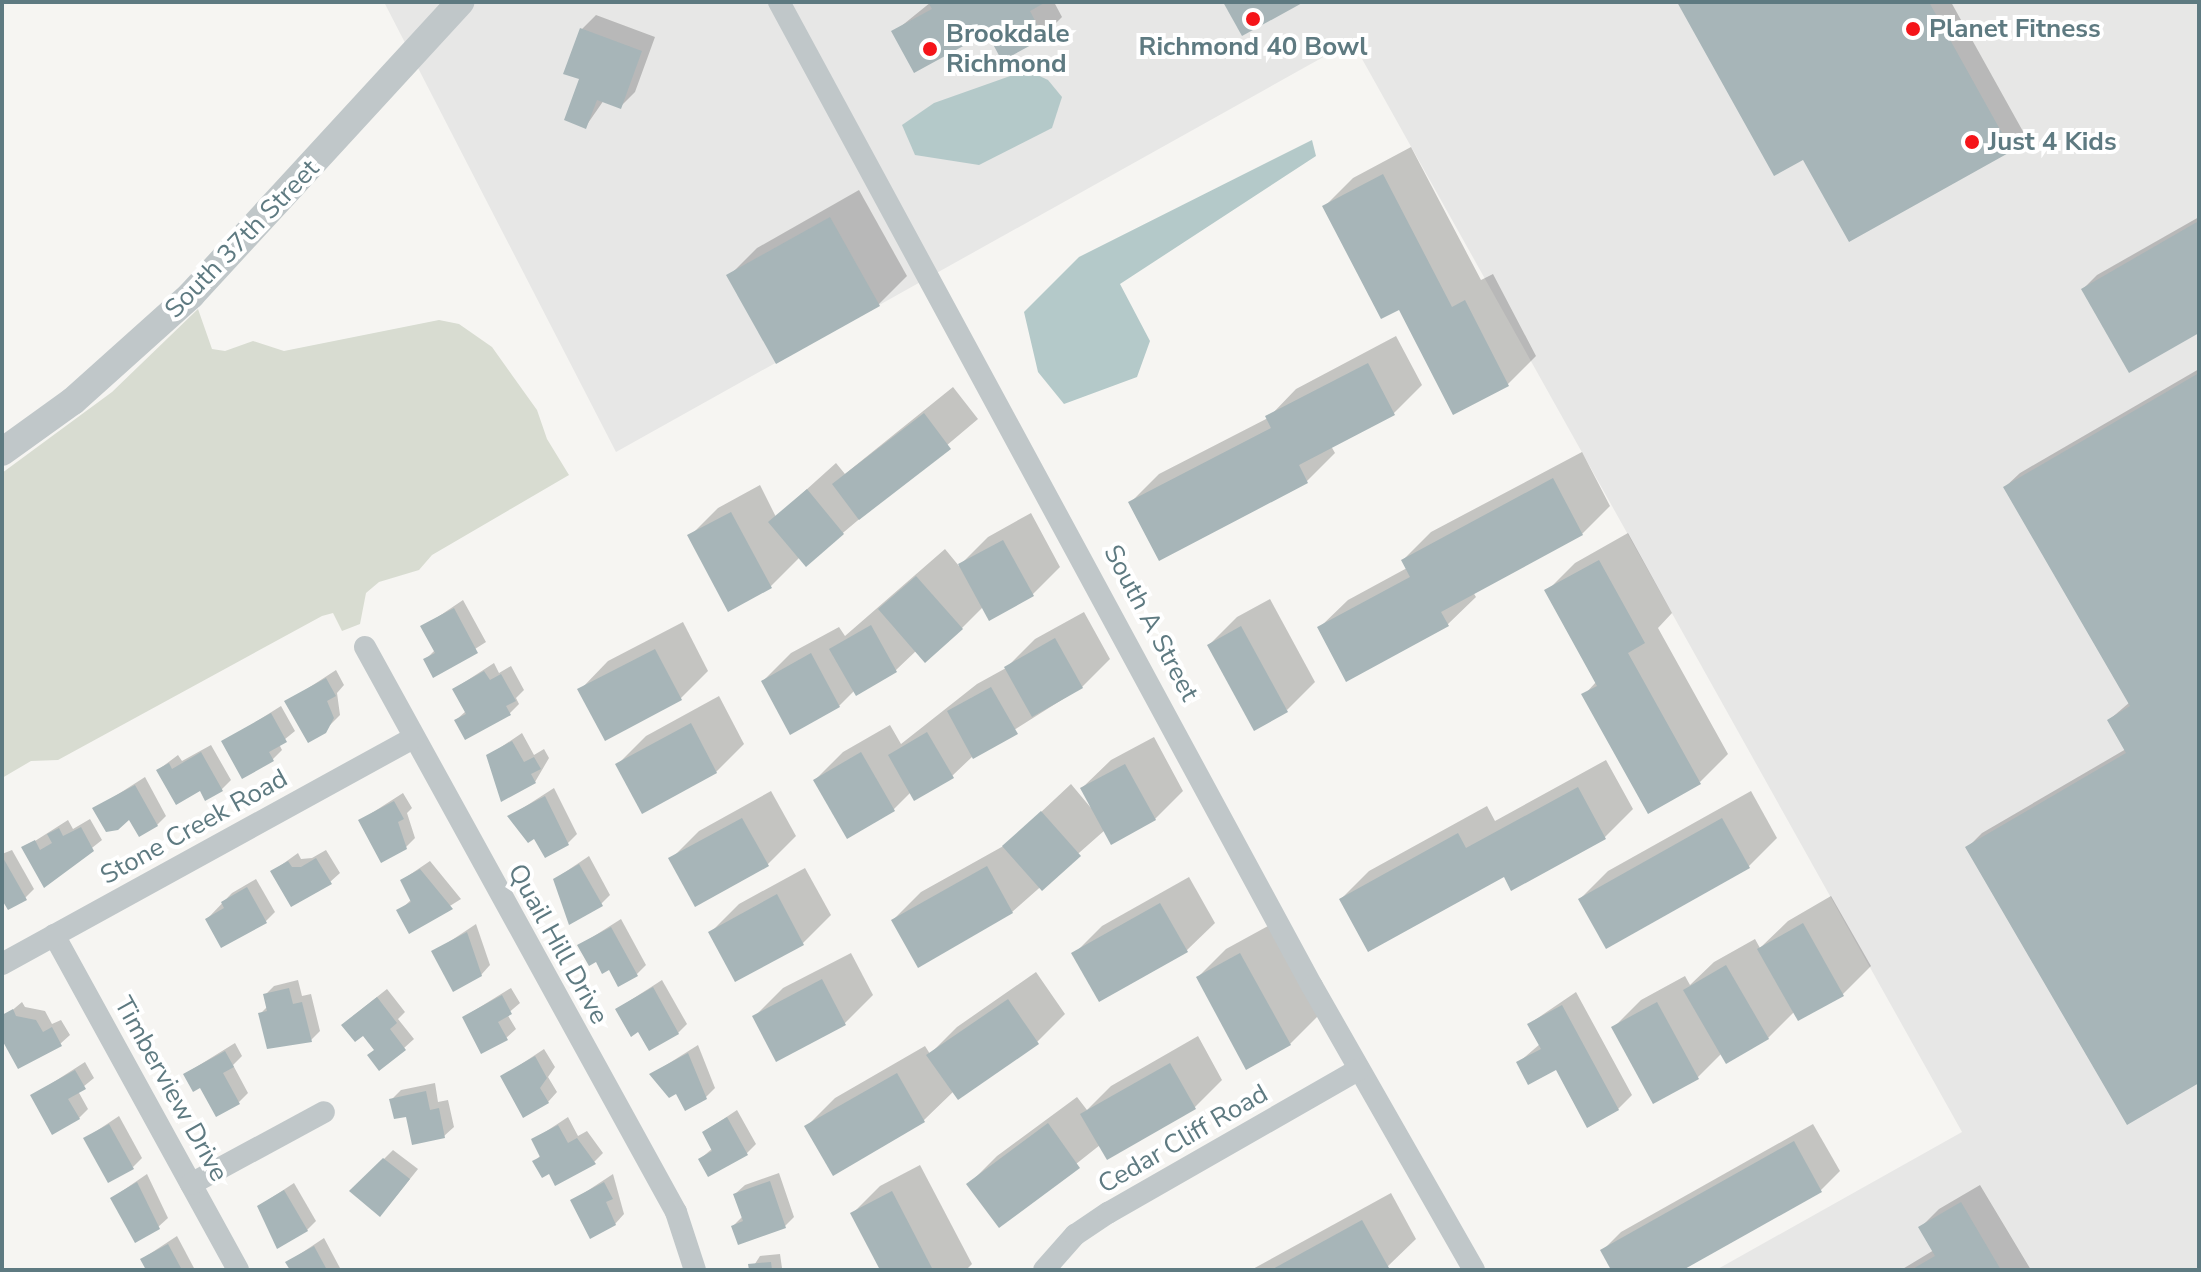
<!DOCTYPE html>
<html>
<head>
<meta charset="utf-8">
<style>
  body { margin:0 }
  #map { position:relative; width:2201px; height:1272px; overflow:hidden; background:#f6f5f2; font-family:"Nunito Sans",sans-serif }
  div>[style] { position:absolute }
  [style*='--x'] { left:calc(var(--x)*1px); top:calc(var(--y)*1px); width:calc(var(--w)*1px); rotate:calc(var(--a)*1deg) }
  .built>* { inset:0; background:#e7e7e6 }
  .green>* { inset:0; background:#d8dcd1 }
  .water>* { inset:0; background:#b4c9c9 }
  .shadow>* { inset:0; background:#0003 }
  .building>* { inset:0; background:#a7b5b8 }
  .minor>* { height:22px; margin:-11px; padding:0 11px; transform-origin:11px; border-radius:11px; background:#c0c7c9 }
  .tertiary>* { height:28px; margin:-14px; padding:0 14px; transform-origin:14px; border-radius:14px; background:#c0c7c9 }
  .dots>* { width:22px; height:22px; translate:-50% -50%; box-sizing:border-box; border:4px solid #fff; border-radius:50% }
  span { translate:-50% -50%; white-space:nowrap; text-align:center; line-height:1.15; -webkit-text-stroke:8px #fff; paint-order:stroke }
  .poi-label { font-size:26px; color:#5e7a81; font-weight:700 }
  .left { translate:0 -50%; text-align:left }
  .street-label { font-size:26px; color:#5e7a81 }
  .frame { position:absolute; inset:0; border:4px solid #5e7a81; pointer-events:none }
</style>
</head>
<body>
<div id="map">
  <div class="built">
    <div style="clip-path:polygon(384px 2px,2199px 2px,2199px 1270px,1716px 1270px,1962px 1132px,1352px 41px,616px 452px)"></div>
  </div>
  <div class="green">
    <div style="clip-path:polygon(198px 309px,212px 349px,225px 351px,253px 341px,284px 351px,439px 320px,459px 324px,492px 347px,537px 410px,547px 439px,569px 475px,432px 555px,419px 570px,379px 582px,366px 593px,360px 624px,342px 631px,333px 613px,322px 616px,58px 760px,31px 761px,2px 778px,2px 473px,112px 392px)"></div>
  </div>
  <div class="water">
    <div style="clip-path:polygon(1027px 70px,1048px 80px,1062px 97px,1052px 128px,979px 165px,915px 155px,902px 125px,934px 103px)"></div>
    <div style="clip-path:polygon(1312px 140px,1316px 156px,1120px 284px,1150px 341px,1137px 377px,1064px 404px,1038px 372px,1024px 312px,1079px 257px)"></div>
  </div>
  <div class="shadow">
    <div style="clip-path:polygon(1054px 2px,1062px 17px,1043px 36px,1003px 58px,988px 31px,894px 32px,931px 2px)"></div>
    <div style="clip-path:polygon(1679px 2px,1951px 2px,2025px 135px,2011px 149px,1850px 239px,1804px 157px)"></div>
    <div style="clip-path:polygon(596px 15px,655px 37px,635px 92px,621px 106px,604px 100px,586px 126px,582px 29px)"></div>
    <div style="clip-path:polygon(1411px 147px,1481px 280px,1493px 274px,1536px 356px,1508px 384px,1454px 412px,1399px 307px,1325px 206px,1353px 178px)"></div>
    <div style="clip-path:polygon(859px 190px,907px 276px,879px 304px,777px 361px,729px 276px,757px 248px)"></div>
    <div style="clip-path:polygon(2199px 217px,2199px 331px,2130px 371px,2083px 289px,2097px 275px)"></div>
    <div style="clip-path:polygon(1396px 336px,1422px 385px,1394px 413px,1331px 446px,1335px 453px,1307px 481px,1131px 502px,1159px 474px,1268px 418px,1296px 389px)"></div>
    <div style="clip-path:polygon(2199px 369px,2199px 1081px,1968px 847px,1982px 833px,2126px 749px,2109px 720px,2130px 702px,2005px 487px,2020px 473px)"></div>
    <div style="clip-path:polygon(953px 387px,978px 419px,806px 564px,800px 557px,770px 587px,690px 536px,718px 508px,760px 485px,776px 517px,836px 463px,845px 474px)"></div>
    <div style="clip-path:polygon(1582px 452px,1610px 506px,1582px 534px,1473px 592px,1476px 597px,1447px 625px,1319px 628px,1348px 600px,1407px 568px,1403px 560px,1431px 532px)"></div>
    <div style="clip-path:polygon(1031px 513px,1060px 567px,1032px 595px,983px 607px,962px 628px,917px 650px,896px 670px,855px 690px,839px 706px,763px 681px,791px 653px,839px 627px,845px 636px,945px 549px,959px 566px,988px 537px)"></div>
    <div style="clip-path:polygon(1628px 533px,1672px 613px,1658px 628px,1728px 754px,1700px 782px,1584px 695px,1597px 681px,1547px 591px,1575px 563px)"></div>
    <div style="clip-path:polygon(1270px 599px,1315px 682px,1287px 710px,1209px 645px,1237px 617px)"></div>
    <div style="clip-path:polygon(463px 600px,486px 642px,434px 675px,425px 660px,435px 650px,423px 627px)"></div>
    <div style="clip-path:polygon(1084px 612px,1110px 659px,1082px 687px,973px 756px,952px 776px,911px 792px,894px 809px,848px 836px,815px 780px,843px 752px,890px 725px,901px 744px,977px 684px,1006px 668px,1035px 639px)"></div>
    <div style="clip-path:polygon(683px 622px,708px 671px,680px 699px,580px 690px,608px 661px)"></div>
    <div style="clip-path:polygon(494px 663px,499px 673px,511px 666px,524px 690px,516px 698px,519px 704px,510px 713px,456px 720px,466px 711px,454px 689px)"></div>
    <div style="clip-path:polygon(336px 670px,344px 685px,337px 693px,340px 715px,330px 725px,287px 702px)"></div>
    <div style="clip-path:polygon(719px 696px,744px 744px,716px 772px,618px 764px,646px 736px)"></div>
    <div style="clip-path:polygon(281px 706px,295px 731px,279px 744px,282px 750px,273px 759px,243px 776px,224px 742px)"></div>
    <div style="clip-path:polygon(522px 733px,534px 755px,544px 749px,549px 758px,535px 782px,488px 756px)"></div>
    <div style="clip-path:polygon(1154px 737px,1183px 791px,1155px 819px,1105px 830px,1012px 912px,893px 920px,921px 892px,1007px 844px,1071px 784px,1091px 808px,1082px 788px,1111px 760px)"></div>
    <div style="clip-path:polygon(211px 745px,231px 780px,222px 789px,201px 789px,158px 770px,178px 755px,182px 761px)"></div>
    <div style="clip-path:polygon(1606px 760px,1633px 809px,1605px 837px,1512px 889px,1505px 875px,1341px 899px,1369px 871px,1487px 806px,1495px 821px)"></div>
    <div style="clip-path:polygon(145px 777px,166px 816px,157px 825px,95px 809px)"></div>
    <div style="clip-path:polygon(554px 788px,577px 834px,568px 843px,535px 836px,509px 817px)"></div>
    <div style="clip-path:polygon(771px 791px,796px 836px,768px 864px,671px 859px,699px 831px)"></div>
    <div style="clip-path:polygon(1751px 791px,1777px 838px,1749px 866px,1607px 947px,1580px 899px,1608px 871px)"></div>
    <div style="clip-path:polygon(403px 793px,412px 808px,407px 813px,415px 838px,406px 847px,361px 820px)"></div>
    <div style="clip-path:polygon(90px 819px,102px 840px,45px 885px,24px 848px,68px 820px,73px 829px)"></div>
    <div style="clip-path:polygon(12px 850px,34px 889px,25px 898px,2px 895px,2px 854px)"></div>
    <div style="clip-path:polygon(326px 850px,340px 873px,330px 882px,273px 871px,298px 853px,301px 859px,312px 858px)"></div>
    <div style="clip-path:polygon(589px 856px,610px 895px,601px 904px,555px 879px)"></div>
    <div style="clip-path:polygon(430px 861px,461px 899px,410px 931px,399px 911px,412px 899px,402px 880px)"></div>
    <div style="clip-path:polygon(805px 868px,831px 915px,803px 943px,711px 932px,739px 904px)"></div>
    <div style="clip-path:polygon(1189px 877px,1215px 923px,1186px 951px,1074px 954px,1102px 926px)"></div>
    <div style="clip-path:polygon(256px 879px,275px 912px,266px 921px,207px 919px,232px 893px)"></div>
    <div style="clip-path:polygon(1831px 896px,1871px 966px,1843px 994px,1795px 1011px,1768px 1038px,1722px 1053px,1697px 1078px,1613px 1028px,1641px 1000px,1685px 976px,1690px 985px,1714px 962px,1755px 939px,1760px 948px,1788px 921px)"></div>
    <div style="clip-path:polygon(621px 919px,646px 965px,637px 974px,610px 968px,580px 945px)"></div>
    <div style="clip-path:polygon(476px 924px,490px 965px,481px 975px,434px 952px)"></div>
    <div style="clip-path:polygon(1268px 926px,1318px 1016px,1290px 1044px,1198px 977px,1226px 949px)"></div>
    <div style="clip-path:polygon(851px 953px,873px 995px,845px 1023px,777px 1059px,755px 1016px,783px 988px)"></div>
    <div style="clip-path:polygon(1036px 972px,1065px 1014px,1037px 1042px,954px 1091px,924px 1120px,807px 1126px,835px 1098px,925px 1046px,930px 1054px,957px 1027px)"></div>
    <div style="clip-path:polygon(298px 980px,302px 996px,311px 994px,320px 1031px,311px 1040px,260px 1014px,268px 1006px,265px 995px,274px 986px)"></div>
    <div style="clip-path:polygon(662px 980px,687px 1024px,678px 1033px,639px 1030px,617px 1009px)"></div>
    <div style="clip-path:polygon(511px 988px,520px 1003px,507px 1014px,516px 1029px,506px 1038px,464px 1017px)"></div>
    <div style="clip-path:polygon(387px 989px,405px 1012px,398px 1019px,414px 1039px,404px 1048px,376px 1049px,353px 1016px)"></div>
    <div style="clip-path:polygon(1576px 992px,1632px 1095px,1618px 1109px,1556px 1067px,1518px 1063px,1540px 1044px,1529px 1024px)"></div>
    <div style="clip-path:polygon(22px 1002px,25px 1007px,45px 1011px,52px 1024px,61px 1020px,70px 1035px,60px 1044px,2px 1035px,2px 1019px)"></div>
    <div style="clip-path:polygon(1198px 1036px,1222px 1080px,1194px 1108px,1100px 1145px,999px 1225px,969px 1184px,997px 1156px,1077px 1097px,1087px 1110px,1111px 1086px)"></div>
    <div style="clip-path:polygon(235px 1043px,242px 1056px,233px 1065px,248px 1093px,239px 1102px,185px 1074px)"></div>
    <div style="clip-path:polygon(698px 1045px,715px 1088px,705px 1098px,652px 1074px)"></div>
    <div style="clip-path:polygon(544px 1049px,555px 1067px,548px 1077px,557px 1092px,548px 1102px,502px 1077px)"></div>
    <div style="clip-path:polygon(85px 1062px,94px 1078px,78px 1091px,88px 1109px,79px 1118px,32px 1096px)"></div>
    <div style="clip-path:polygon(435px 1083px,438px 1102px,448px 1100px,454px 1127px,444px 1136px,392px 1099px,401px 1090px)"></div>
    <div style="clip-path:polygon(737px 1110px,756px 1144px,747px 1153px,700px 1159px,713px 1148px,704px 1132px)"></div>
    <div style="clip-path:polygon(119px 1116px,142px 1158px,133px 1167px,86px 1138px)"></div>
    <div style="clip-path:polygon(568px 1117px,578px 1136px,587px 1131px,603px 1153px,594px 1162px,550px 1171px,535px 1161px,541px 1155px,533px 1140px)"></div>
    <div style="clip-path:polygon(1813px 1124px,1840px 1171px,1821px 1190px,1678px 1270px,1613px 1270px,1602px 1251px,1621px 1232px)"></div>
    <div style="clip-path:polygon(393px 1150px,418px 1169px,389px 1205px,352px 1191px)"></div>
    <div style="clip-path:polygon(920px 1165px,972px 1264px,966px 1270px,882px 1270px,852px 1214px,880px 1186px)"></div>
    <div style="clip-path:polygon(779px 1173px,794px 1217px,785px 1226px,733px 1226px,743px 1216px,735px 1194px,745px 1185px)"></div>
    <div style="clip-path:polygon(147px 1174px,168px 1218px,158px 1227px,112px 1198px)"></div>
    <div style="clip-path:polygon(613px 1174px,624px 1214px,615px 1224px,572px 1201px)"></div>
    <div style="clip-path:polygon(294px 1183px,316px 1221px,307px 1230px,259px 1206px)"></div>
    <div style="clip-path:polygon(1980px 1185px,2031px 1270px,1901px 1270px,1934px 1250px,1920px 1228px,1939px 1209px)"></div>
    <div style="clip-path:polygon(1391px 1193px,1416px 1239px,1387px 1267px,1251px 1270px)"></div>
    <div style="clip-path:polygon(177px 1236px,195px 1270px,148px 1270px,142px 1259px)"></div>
    <div style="clip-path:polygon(324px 1238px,341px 1270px,292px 1270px,288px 1262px)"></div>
    <div style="clip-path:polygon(780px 1254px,782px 1268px,796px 1270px,751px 1270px,760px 1256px)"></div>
  </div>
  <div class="building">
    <div style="clip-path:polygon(928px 2px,1046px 2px,1030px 11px,1044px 38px,1002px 61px,987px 33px,914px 73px,891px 31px,932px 9px)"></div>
    <div style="clip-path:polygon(1223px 2px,1304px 2px,1242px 36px)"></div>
    <div style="clip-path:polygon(1677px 2px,1929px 2px,2012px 151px,1849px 242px,1803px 160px,1774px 176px)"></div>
    <div style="clip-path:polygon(580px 28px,642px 51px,621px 109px,597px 100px,586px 129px,564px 120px,579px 79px,563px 74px)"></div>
    <div style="clip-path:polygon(1383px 174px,1452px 307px,1465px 300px,1509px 386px,1453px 415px,1399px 310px,1381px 319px,1322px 206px)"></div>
    <div style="clip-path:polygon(830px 217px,880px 306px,776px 364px,726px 275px)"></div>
    <div style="clip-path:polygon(2197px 222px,2199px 333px,2129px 373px,2081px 289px)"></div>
    <div style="clip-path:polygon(1368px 363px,1395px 415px,1299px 465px,1308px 483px,1159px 561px,1128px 502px,1271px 428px,1265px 416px)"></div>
    <div style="clip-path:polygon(2199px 373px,2199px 1083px,2127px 1125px,1965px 847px,2126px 753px,2107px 720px,2130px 706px,2003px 487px)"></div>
    <div style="clip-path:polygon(924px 413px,951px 449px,859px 520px,832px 484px)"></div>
    <div style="clip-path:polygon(1553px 478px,1583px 535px,1441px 612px,1449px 626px,1346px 682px,1317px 627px,1410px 577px,1401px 560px)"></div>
    <div style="clip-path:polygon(807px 489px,844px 534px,806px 567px,768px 522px)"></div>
    <div style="clip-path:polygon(731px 512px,772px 588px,728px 612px,687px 535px)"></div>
    <div style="clip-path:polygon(1003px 540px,1034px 596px,989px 621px,958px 564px)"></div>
    <div style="clip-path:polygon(1599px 560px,1645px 643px,1628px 653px,1701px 784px,1648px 814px,1581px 694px,1597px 686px,1544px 590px)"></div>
    <div style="clip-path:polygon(916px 576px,963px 629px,925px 663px,878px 609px)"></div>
    <div style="clip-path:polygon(454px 608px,478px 653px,433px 678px,423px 659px,435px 653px,420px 626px)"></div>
    <div style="clip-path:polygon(871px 625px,897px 672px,856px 696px,829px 649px)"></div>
    <div style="clip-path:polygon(1241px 626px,1288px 712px,1254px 731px,1207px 645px)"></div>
    <div style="clip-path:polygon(1055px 638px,1083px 688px,1032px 717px,1004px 667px)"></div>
    <div style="clip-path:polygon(655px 649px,682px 700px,605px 741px,577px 689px)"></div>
    <div style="clip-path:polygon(811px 653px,840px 707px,790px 735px,761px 681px)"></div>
    <div style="clip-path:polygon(484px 671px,490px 680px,501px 674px,516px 701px,506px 706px,511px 715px,465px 740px,454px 720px,466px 714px,452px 689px)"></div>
    <div style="clip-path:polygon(326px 678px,336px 696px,327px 701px,334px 718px,326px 733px,308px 743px,284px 701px)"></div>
    <div style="clip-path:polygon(991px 687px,1018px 734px,973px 759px,947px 711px)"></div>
    <div style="clip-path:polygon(271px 713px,287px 742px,269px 752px,274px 761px,242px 779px,221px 741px)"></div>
    <div style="clip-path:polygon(691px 723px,717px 773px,642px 814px,615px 764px)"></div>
    <div style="clip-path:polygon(927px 732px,954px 778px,914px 801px,888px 755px)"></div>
    <div style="clip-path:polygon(512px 741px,524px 762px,534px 757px,541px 769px,531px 774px,536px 783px,501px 802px,486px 755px)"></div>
    <div style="clip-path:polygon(201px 752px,223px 791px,205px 801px,200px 791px,176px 805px,156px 770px,169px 763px,172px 769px)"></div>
    <div style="clip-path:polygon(861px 752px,895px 811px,847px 839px,813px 780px)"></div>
    <div style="clip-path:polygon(1125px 764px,1156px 820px,1111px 845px,1080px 788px)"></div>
    <div style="clip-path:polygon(135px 785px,158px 826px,139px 837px,129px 820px,118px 830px,106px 832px,92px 808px)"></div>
    <div style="clip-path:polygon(1578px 787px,1606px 839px,1511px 891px,1504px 877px,1368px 952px,1339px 899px,1458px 833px,1466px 848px)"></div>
    <div style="clip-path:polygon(545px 796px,569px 845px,545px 858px,534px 839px,528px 843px,507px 816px)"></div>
    <div style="clip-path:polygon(394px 801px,404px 819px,398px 822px,407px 849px,381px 863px,358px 820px)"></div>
    <div style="clip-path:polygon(1041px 811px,1081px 856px,1042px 891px,1002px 846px)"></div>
    <div style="clip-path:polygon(742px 818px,769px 866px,695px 907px,668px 858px)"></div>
    <div style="clip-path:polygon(1722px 818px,1750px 868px,1606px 949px,1578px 899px)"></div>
    <div style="clip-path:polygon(81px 827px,94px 851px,44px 888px,21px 847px,35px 840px,40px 850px,52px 843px,47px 834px,59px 828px,63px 836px)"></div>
    <div style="clip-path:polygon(2px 856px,27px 900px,8px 910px,2px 900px)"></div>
    <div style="clip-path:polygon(316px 858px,332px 884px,291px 907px,270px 871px,288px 861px,292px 867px,301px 867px)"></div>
    <div style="clip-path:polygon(579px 864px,603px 906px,569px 925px,553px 879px)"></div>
    <div style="clip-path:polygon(987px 866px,1013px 913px,918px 968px,891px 920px)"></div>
    <div style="clip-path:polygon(420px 869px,453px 909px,409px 934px,396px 910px,411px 902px,400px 880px)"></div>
    <div style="clip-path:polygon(247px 887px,267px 923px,221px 948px,205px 919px,224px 908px,221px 902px)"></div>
    <div style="clip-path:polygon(777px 894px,804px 945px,735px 982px,708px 932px)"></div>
    <div style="clip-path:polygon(1160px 903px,1188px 952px,1099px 1002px,1071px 953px)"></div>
    <div style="clip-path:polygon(1803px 923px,1844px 996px,1798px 1021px,1757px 949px)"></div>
    <div style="clip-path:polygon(611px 927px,638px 976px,618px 987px,609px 970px,602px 974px,596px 962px,589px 966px,577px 945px)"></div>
    <div style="clip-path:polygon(467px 932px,482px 976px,453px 992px,431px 951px)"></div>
    <div style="clip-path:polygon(1240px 953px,1291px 1045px,1246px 1070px,1196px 977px)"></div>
    <div style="clip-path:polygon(1726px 965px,1769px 1039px,1726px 1064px,1683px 990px)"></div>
    <div style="clip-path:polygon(822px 979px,846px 1025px,776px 1062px,752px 1016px)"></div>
    <div style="clip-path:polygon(653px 987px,679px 1034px,649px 1051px,638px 1032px,631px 1037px,615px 1009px)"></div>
    <div style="clip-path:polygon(289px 988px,293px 1004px,302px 1002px,312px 1042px,267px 1049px,258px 1013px,267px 1011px,263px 994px)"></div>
    <div style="clip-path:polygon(502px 995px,512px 1014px,498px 1022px,508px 1040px,481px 1054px,462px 1017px)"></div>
    <div style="clip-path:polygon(377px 997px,397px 1023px,390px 1029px,406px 1050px,379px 1071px,367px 1055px,374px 1050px,363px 1036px,355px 1042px,341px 1025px)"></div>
    <div style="clip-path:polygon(1008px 999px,1039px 1044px,958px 1100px,926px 1055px)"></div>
    <div style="clip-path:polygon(1657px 1002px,1699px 1079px,1653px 1104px,1611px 1027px)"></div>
    <div style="clip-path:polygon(1562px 1005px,1619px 1110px,1587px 1128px,1556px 1070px,1528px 1085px,1516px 1062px,1541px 1049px,1527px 1024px)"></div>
    <div style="clip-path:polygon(13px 1009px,16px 1016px,36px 1020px,43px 1032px,52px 1027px,62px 1046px,18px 1069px,2px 1040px,2px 1015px)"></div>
    <div style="clip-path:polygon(225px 1051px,234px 1067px,223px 1073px,240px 1104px,216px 1117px,200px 1088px,193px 1092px,183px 1074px)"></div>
    <div style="clip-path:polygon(688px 1053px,707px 1099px,685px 1111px,676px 1094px,669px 1098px,649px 1074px)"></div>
    <div style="clip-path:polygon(535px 1056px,547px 1078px,540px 1088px,549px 1103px,523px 1118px,500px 1076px)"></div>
    <div style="clip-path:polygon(1170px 1063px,1196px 1109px,1107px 1160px,1080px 1114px)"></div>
    <div style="clip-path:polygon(75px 1070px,86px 1089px,68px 1099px,80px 1119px,52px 1135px,30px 1095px)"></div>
    <div style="clip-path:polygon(897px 1073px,925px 1122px,833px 1176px,804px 1126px)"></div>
    <div style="clip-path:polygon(426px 1091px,430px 1110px,439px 1108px,445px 1138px,412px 1145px,406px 1117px,394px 1119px,389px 1099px)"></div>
    <div style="clip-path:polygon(727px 1117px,748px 1155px,708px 1177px,698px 1159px,712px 1151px,702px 1132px)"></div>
    <div style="clip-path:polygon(1048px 1123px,1080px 1168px,999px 1228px,966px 1184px)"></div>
    <div style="clip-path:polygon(109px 1124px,134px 1169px,108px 1183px,83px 1138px)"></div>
    <div style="clip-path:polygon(558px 1125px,568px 1143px,577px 1138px,596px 1164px,555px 1186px,549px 1174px,542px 1178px,532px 1161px,540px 1157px,531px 1139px)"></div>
    <div style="clip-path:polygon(1794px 1141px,1822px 1192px,1683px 1270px,1611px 1270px,1600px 1250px)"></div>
    <div style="clip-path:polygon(383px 1158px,410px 1179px,380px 1217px,349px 1191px)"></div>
    <div style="clip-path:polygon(770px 1181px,786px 1228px,738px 1245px,731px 1226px,743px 1221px,733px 1194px)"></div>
    <div style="clip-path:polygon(137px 1182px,160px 1229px,135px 1243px,110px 1198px)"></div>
    <div style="clip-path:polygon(604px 1182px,613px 1199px,606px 1202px,616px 1225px,590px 1239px,570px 1200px)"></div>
    <div style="clip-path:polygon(284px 1190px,308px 1231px,277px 1249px,257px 1206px)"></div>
    <div style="clip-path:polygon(892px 1191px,933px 1270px,880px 1270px,850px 1213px)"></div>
    <div style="clip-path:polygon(1961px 1202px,2001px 1270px,1911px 1270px,1935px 1256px,1918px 1227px)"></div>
    <div style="clip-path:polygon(1362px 1220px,1389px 1268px,1271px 1270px)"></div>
    <div style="clip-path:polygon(168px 1244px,182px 1270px,146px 1270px,140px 1259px)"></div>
    <div style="clip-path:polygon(314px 1246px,327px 1270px,290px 1270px,285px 1262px)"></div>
    <div style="clip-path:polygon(771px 1262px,772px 1270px,749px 1270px,748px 1264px)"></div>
  </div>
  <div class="minor">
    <div style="--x:779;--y:2;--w:1119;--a:61.56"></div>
    <div style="--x:1312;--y:986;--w:327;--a:60.3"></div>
    <div style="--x:365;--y:647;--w:645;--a:61.17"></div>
    <div style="--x:676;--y:1212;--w:61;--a:71.9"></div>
    <div style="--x:54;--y:935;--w:382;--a:61.2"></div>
    <div style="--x:2;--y:964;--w:468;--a:-28.8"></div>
    <div style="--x:191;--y:1184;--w:151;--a:-28.4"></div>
    <div style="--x:1044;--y:1270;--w:47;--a:-48.5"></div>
    <div style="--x:1075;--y:1235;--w:40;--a:-34"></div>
    <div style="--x:1108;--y:1213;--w:289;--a:-29.8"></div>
  </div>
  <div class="tertiary">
    <div style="--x:2;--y:452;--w:87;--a:-35.7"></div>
    <div style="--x:73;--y:401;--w:159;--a:-41.9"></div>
    <div style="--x:191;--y:295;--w:398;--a:-47.4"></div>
  </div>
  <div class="dots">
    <div style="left:1253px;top:19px;background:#f51419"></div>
    <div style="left:1913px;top:29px;background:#f51419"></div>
    <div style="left:930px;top:49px;background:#f51419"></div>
    <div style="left:1972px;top:142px;background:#f51419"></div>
  </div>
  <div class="poi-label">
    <span class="left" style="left:1929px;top:29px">Planet Fitness</span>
    <span class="left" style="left:946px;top:49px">Brookdale<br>Richmond</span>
    <span style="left:1253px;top:47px">Richmond 40 Bowl</span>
    <span class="left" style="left:1988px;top:142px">Just 4 Kids</span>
  </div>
  <div class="street-label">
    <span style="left:242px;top:239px;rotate:-46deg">South 37th Street</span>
    <span style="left:1151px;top:623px;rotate:62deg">South A Street</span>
    <span style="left:194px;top:827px;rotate:-29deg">Stone Creek Road</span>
    <span style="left:558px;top:944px;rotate:61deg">Quail Hill Drive</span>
    <span style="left:171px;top:1089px;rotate:61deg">Timberview Drive</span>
    <span style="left:1183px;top:1139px;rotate:-30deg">Cedar Cliff Road</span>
  </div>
  <div class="frame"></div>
</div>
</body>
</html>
